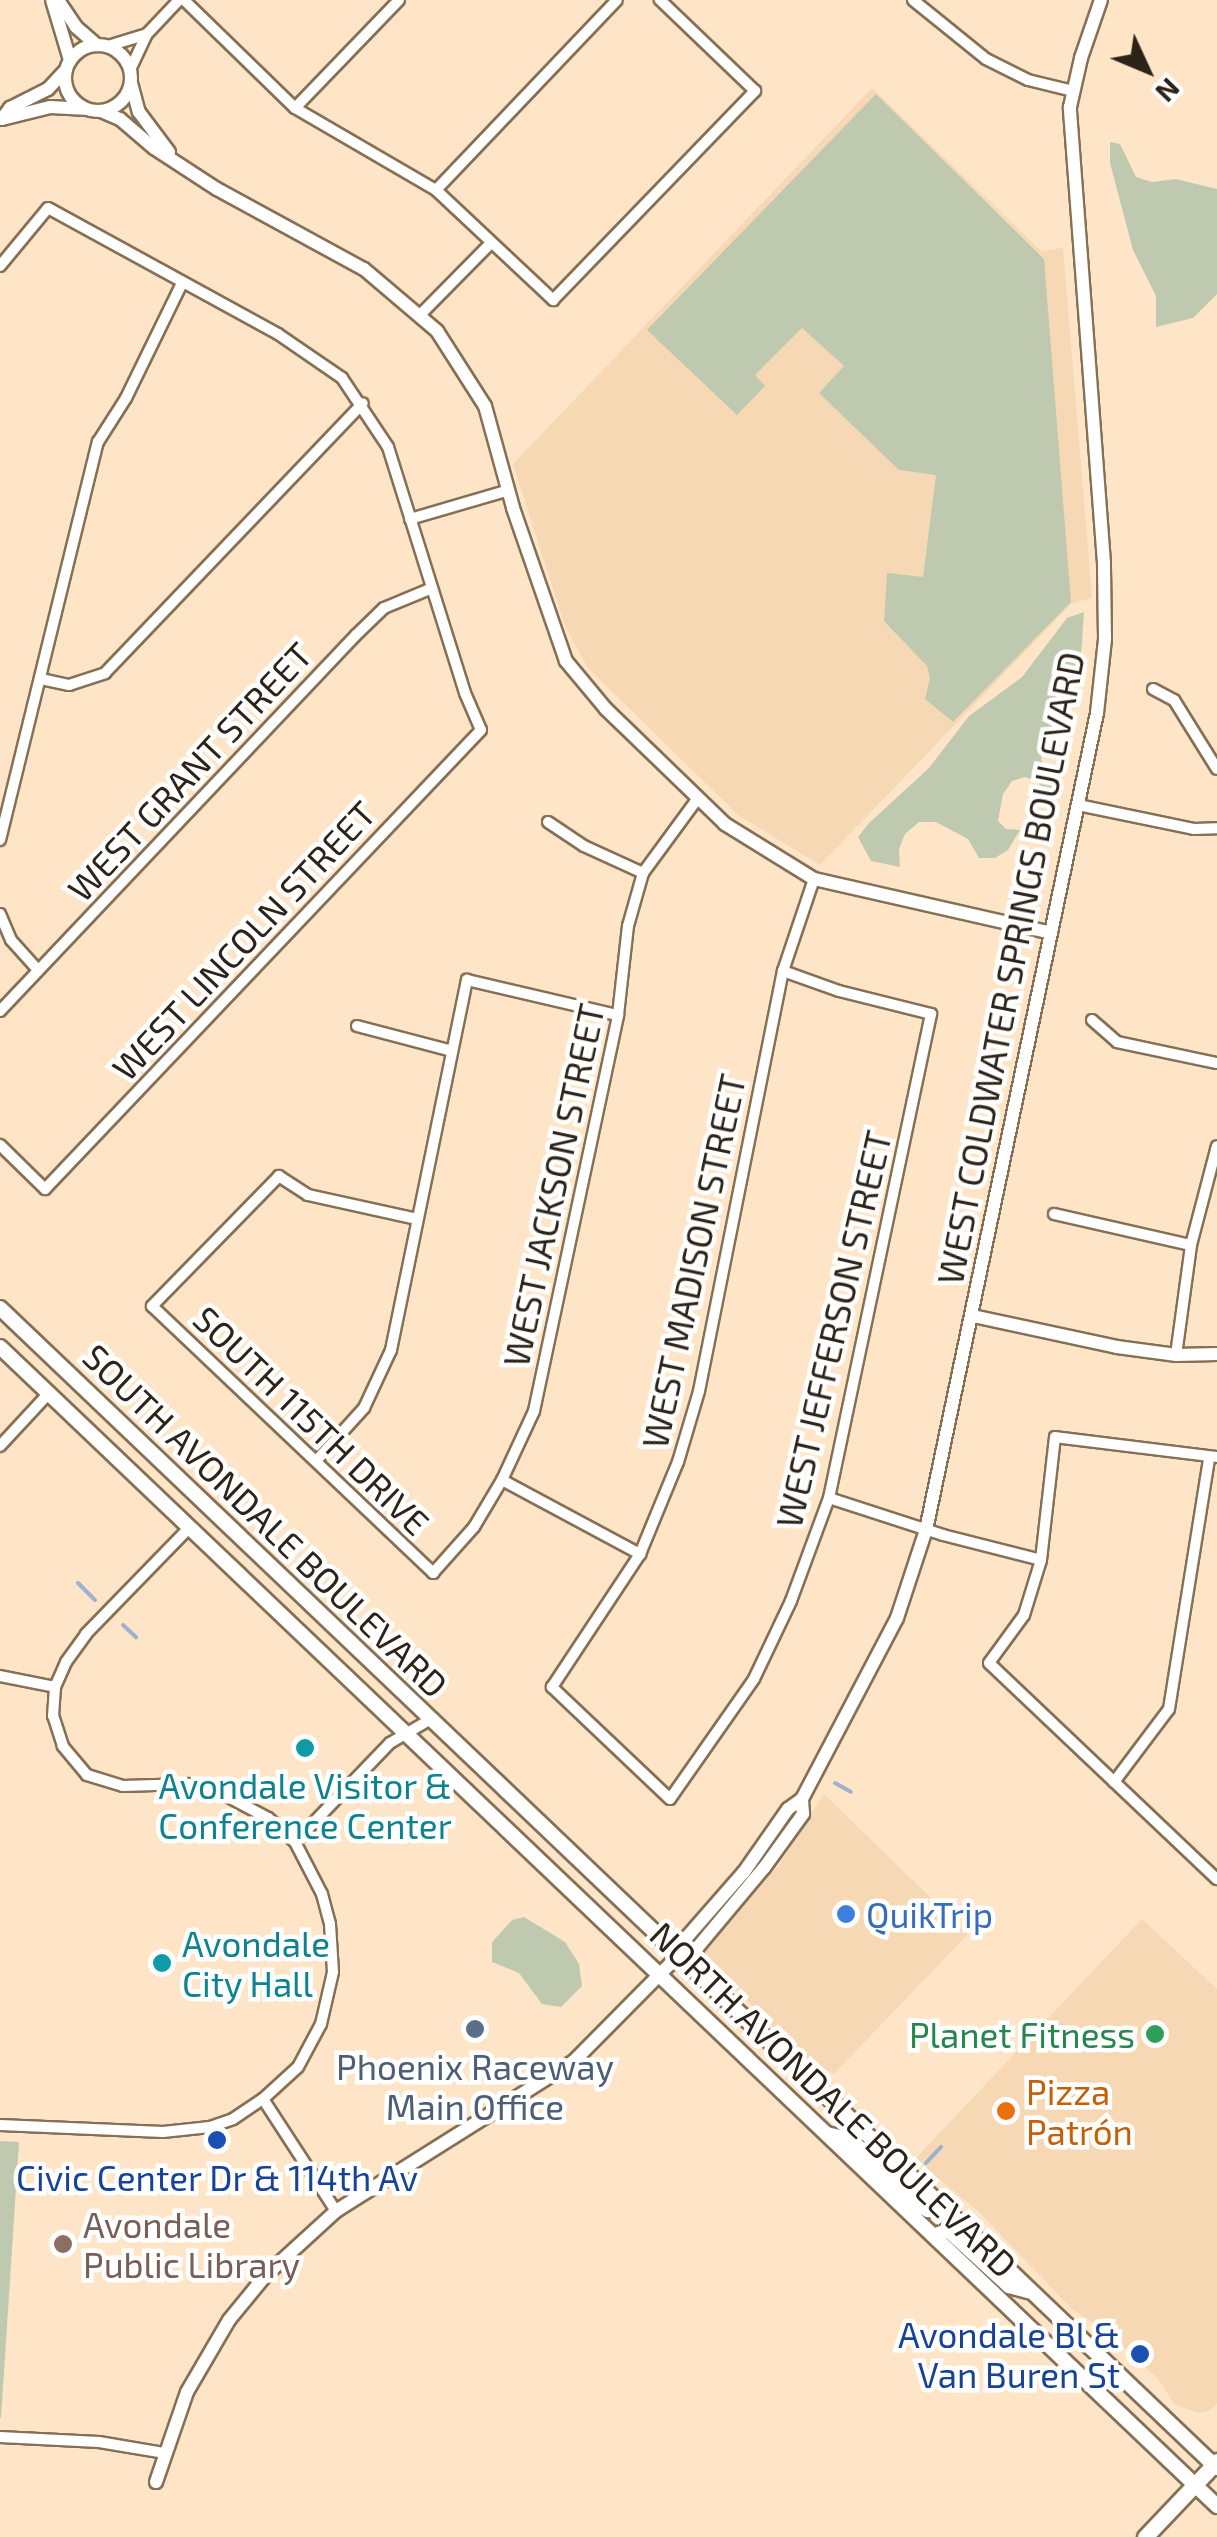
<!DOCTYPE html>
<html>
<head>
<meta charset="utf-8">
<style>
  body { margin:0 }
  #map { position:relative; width:1217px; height:2537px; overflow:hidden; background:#fee5c7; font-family:"Exo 2",sans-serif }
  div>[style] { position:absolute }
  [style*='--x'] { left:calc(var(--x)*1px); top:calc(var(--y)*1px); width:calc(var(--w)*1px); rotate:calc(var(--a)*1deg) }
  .built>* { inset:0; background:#f6d8b5 }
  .green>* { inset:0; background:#bfc9af }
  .stream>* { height:4px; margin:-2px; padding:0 2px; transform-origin:2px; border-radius:2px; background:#9cb2ce }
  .roads { filter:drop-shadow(2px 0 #867055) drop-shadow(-2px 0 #867055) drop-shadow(0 2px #867055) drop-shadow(0 -2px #867055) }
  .minor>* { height:10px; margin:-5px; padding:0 5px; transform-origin:5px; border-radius:5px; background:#fff }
  .tertiary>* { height:12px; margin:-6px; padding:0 6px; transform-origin:6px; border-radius:6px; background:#fff }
  .tertiary>.ring { margin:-6px; padding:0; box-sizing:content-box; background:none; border:12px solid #fff; border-radius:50% }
  .secondary>* { height:14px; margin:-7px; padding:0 7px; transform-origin:7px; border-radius:7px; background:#fff }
  .primary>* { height:15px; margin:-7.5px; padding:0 7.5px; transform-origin:7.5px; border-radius:7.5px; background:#fff }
  .dots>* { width:28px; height:28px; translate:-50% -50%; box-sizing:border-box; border:5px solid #fff; border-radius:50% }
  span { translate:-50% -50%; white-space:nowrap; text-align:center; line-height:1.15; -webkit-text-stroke:9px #fff; paint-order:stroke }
  .street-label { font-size:35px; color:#2d2419 }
  .culture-label { font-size:35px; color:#0d838f }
  .left { translate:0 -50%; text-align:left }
  .shop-label { font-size:35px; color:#366cbe }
  .leisure-label { font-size:35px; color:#27864d }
  .right { translate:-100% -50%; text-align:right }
  .service-label { font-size:35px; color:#4e5e75 }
  .food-label { font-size:35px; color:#c56008 }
  .transit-label { font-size:35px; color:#164399 }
  .education-label { font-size:35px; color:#785e54 }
  .north { position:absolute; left:1097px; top:20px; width:100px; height:100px; -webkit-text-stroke:8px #fff; paint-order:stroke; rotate:134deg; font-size:28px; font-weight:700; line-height:40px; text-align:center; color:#2d2419 }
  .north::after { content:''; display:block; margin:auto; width:35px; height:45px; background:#2d2419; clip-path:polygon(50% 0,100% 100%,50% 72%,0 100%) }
</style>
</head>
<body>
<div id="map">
  <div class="built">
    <div style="clip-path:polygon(872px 88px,1041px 251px,1063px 248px,1092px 598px,1072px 603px,820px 865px,738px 815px,588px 668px,565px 626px,513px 464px)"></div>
    <div style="clip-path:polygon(824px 1794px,968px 1934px,834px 2074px,806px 2059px,714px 1968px,704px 1952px,780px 1864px)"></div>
    <div style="clip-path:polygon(1142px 1919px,1217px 1989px,1217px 2403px,1209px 2411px,1198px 2413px,1174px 2404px,1158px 2379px,1115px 2339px,1071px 2308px,979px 2212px,915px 2159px)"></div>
  </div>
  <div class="green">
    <div style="clip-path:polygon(876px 94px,1044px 259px,1071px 602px,953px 722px,925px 699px,930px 678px,927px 666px,884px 621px,887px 573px,923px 577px,936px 475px,899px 470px,819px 393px,844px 366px,802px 328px,755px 375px,765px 386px,737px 415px,647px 330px)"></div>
    <div style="clip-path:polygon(1110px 142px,1120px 144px,1136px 177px,1152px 182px,1176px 179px,1217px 189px,1217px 294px,1193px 318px,1156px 327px,1156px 296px,1133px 250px,1110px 163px)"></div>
    <div style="clip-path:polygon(1084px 612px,1080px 670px,1069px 676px,1060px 715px,1041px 759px,1047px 772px,1060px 779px,1054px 809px,1038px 782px,1025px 777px,1012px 781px,1003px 794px,998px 821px,1006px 829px,1020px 830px,1008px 850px,995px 858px,979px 858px,968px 839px,936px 822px,919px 822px,905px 834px,899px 849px,900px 867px,871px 861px,858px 837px,869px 823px,929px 768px,969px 716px,1022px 677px,1067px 618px)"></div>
    <div style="clip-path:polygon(524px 1917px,565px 1942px,579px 1964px,582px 1986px,561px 2007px,542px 2004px,519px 1973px,492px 1962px,492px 1942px,512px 1920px)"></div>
    <div style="clip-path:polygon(0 2141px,19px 2142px,1px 2418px,0 2418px)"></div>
  </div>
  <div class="stream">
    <div style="--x:78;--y:1583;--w:24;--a:45"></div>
    <div style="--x:123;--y:1625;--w:18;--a:43"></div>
    <div style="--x:835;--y:1783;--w:18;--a:29"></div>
    <div style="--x:373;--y:1786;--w:22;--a:43"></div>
    <div style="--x:926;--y:2163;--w:22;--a:-47"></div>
  </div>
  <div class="roads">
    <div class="minor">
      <div style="--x:184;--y:0;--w:155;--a:44.2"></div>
      <div style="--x:295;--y:108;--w:163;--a:30.2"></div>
      <div style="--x:436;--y:190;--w:161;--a:43.2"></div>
      <div style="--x:553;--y:300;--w:291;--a:-46"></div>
      <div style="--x:755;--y:91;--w:132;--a:-136.2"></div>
      <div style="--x:913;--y:0;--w:94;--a:38.9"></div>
      <div style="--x:986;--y:59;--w:47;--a:26.6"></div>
      <div style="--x:1028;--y:80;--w:46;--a:13.7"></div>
      <div style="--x:108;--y:46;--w:39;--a:-17"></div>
      <div style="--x:130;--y:70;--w:38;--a:-65"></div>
      <div style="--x:146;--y:35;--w:48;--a:-46.7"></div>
      <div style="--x:295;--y:108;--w:150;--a:-46.1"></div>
      <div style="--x:436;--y:190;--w:262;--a:-46.4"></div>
      <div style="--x:0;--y:266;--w:75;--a:-50.4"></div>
      <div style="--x:48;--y:208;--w:262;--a:28.7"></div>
      <div style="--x:278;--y:334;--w:78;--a:34.5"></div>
      <div style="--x:342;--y:378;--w:83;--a:56.3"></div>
      <div style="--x:388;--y:447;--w:258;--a:72.6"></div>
      <div style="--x:465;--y:693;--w:40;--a:66.6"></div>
      <div style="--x:481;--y:730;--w:633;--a:133.53"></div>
      <div style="--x:45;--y:1189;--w:63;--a:-135.6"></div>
      <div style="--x:420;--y:315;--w:101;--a:-45.4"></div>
      <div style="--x:410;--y:519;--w:103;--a:-16.3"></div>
      <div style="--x:41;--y:679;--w:29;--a:12"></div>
      <div style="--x:69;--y:685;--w:38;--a:-18"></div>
      <div style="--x:105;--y:673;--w:373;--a:-46.3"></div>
      <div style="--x:1153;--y:689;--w:24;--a:28"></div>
      <div style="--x:1174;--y:700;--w:81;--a:58.1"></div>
      <div style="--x:1078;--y:805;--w:118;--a:11.7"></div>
      <div style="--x:1194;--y:829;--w:23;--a:-2"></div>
      <div style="--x:548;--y:822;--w:43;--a:33.7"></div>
      <div style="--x:584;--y:846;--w:65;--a:24.6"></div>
      <div style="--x:0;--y:840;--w:410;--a:-76.2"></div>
      <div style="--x:98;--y:442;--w:52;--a:-57.5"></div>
      <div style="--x:126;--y:398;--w:126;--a:-64"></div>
      <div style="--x:0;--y:914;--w:28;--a:67"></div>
      <div style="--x:11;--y:940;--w:40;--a:48"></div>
      <div style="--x:783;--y:971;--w:59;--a:19.7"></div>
      <div style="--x:839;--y:991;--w:95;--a:14"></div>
      <div style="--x:931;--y:1014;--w:495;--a:101.9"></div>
      <div style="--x:829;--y:1498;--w:110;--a:110.3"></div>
      <div style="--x:791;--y:1601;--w:86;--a:115.4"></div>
      <div style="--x:754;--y:1679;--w:146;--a:125"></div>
      <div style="--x:670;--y:1799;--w:163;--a:-136.5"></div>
      <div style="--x:552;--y:1687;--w:159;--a:-56.5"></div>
      <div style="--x:640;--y:1554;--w:100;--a:-67.6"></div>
      <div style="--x:678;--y:1462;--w:74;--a:-73.5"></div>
      <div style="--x:699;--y:1391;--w:428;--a:-78.7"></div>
      <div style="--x:783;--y:971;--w:97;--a:-71.4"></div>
      <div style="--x:0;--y:1011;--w:518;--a:-46.57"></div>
      <div style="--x:356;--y:635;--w:39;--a:-44"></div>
      <div style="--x:384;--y:608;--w:52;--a:-22.6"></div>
      <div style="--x:1092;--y:1020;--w:33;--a:41"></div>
      <div style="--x:1117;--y:1042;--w:102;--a:11.9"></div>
      <div style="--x:357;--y:1026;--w:98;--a:14.7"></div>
      <div style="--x:1054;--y:1214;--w:140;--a:12.8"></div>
      <div style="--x:417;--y:1219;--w:112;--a:-167.6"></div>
      <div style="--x:308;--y:1195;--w:35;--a:-147"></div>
      <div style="--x:279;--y:1176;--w:182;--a:134.3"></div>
      <div style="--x:152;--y:1306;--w:388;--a:43.5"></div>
      <div style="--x:433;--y:1573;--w:62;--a:-48.3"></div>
      <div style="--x:474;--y:1527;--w:55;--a:-59.2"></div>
      <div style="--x:502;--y:1480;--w:76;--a:-65.1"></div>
      <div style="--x:534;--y:1411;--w:405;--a:-78"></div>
      <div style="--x:618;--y:1015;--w:90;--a:-83.6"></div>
      <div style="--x:628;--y:926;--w:55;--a:-74.2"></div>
      <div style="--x:643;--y:873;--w:93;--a:-53.7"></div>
      <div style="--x:1176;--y:1355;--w:111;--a:-82.2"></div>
      <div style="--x:1191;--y:1245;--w:102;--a:-75.3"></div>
      <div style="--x:0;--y:1446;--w:72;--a:-47.2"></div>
      <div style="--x:1217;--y:1457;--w:163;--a:-173"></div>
      <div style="--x:1055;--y:1437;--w:124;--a:96.5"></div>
      <div style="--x:1041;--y:1560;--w:58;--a:107.2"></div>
      <div style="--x:1024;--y:1615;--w:59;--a:126.1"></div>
      <div style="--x:989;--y:1663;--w:314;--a:43.5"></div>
      <div style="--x:316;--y:1461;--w:72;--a:-47.8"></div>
      <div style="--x:364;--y:1408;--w:64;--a:-65"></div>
      <div style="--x:391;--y:1350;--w:378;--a:-78.4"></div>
      <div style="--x:467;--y:980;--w:155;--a:13.1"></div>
      <div style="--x:502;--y:1480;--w:157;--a:28.2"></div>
      <div style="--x:829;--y:1498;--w:120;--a:18"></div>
      <div style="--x:943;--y:1535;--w:101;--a:14.3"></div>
      <div style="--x:0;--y:1676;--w:56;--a:11.3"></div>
      <div style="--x:1114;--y:1782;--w:91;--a:-53"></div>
      <div style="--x:1169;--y:1709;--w:254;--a:-80.9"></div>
      <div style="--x:295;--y:1842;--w:137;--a:-46.2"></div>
      <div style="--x:390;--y:1743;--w:48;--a:-30.3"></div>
      <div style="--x:263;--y:2099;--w:134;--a:56.9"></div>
      <div style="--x:0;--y:2125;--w:163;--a:2.5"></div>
      <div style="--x:163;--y:2132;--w:47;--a:-6.1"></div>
      <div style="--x:210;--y:2127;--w:24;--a:-19"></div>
      <div style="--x:233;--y:2119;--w:36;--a:-34"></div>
      <div style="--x:263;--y:2099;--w:47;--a:-42.4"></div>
      <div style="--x:298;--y:2067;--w:49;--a:-61.9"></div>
      <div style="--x:321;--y:2024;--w:53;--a:-77"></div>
      <div style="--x:333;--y:1972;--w:48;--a:-93.6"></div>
      <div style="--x:330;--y:1924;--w:31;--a:-105"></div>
      <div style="--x:322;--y:1894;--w:59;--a:-117.4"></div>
      <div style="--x:295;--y:1842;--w:36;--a:-138"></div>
      <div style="--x:268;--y:1818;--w:58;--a:-152.1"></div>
      <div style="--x:217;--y:1791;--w:30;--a:-166"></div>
      <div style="--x:188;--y:1784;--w:65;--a:178.2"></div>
      <div style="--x:123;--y:1786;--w:38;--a:-163"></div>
      <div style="--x:87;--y:1775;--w:38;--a:-130"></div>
      <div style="--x:63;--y:1746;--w:32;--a:-108"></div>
      <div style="--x:53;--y:1716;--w:29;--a:-86"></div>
      <div style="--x:55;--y:1687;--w:27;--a:-66"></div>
      <div style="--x:66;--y:1662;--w:34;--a:-54"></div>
      <div style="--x:86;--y:1634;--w:149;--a:-45.8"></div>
      <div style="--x:0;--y:2437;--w:99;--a:2.9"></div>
      <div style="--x:99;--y:2442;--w:67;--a:9.5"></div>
    </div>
    <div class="tertiary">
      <div style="--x:52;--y:0;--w:63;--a:73.3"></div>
      <div style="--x:58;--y:0;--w:32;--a:56"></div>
      <div style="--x:76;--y:27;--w:28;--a:41"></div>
      <div class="ring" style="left:65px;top:45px;width:54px;height:54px"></div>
      <div style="--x:131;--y:83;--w:30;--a:75"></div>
      <div style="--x:139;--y:112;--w:50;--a:53.1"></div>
      <div style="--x:101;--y:111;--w:21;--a:23"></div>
      <div style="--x:120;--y:119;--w:45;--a:40.5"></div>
      <div style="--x:154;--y:148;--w:75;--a:33.1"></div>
      <div style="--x:217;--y:189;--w:167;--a:28.6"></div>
      <div style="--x:364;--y:269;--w:96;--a:40.3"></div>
      <div style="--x:437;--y:331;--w:89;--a:57.4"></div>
      <div style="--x:485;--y:406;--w:106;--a:74.6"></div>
      <div style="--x:513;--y:508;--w:162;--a:70.9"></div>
      <div style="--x:566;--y:661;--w:62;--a:50.2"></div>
      <div style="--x:606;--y:709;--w:165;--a:44"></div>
      <div style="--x:725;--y:824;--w:105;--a:31.7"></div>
      <div style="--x:814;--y:879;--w:243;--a:12.8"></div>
      <div style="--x:2;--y:119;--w:49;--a:-14"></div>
      <div style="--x:50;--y:107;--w:33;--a:3"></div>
      <div style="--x:2;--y:119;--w:14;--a:-54"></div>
      <div style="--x:10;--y:108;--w:42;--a:-26.6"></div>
      <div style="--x:48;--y:89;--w:26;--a:-47"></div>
      <div style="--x:973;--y:1316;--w:147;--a:12.1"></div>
      <div style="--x:1117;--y:1347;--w:60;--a:7.7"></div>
      <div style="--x:1176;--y:1355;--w:41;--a:-1.4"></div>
      <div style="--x:679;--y:1955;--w:19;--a:-21"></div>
      <div style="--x:697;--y:1948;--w:104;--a:-50.1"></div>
      <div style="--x:764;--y:1868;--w:67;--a:-54.2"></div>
      <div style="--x:803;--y:1814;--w:15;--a:-94"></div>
      <div style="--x:156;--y:2482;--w:95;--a:-71"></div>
      <div style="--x:187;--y:2392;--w:83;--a:-59.7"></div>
      <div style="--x:229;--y:2320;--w:58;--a:-50.6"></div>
      <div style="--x:266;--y:2275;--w:95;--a:-42.4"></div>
      <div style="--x:336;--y:2211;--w:280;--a:-32.2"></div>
      <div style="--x:573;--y:2062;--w:151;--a:-45.3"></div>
      <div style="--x:679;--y:1955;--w:20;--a:-66"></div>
      <div style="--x:687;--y:1937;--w:86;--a:-48.8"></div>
      <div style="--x:744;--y:1872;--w:77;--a:-55.1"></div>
      <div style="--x:788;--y:1809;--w:17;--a:-36"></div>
      <div style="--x:802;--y:1799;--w:204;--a:-62.3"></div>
      <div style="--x:897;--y:1618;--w:93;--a:-71.8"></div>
      <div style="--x:926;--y:1530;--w:835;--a:-78.18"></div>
      <div style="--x:1097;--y:713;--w:74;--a:-83.8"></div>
      <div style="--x:1105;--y:639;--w:76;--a:-90.8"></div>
      <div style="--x:1104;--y:563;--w:457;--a:-94.3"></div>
      <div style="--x:1070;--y:107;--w:50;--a:-77.3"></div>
      <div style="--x:1081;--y:58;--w:61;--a:-71"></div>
    </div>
    <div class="secondary">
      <div style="--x:0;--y:1308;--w:1681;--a:43.63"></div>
      <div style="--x:0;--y:1347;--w:1681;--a:43.6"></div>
      <div style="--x:827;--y:2134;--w:25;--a:14"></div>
      <div style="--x:851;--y:2140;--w:98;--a:43.3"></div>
      <div style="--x:922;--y:2207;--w:7;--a:27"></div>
      <div style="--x:928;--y:2210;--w:12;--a:-35"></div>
      <div style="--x:934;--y:2236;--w:15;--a:-23"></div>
      <div style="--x:948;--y:2230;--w:83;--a:42.6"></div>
      <div style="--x:1009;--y:2286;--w:20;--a:15"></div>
    </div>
    <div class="primary">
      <div style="--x:1145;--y:2537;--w:105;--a:-46.5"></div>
    </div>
  </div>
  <div class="dots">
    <div style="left:305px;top:1748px;background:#0f9aa8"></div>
    <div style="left:846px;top:1914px;background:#3f7fe0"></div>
    <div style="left:162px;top:1963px;background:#0f9aa8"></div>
    <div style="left:475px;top:2029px;background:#5c6f8a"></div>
    <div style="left:1155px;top:2034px;background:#2e9e5b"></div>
    <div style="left:1006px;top:2111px;background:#e8710a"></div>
    <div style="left:217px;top:2140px;background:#1a4fb4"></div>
    <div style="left:63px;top:2244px;background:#8d6e63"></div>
    <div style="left:1140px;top:2354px;background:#1a4fb4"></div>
  </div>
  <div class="street-label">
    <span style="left:189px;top:771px;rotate:-47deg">WEST GRANT STREET</span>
    <span style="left:243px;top:940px;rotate:-47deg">WEST LINCOLN STREET</span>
    <span style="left:1010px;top:968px;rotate:-79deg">WEST COLDWATER SPRINGS BOULEVARD</span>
    <span style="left:553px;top:1185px;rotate:-78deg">WEST JACKSON STREET</span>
    <span style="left:693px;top:1261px;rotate:-78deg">WEST MADISON STREET</span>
    <span style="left:833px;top:1329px;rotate:-77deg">WEST JEFFERSON STREET</span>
    <span style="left:312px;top:1420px;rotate:44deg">SOUTH 115TH DRIVE</span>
    <span style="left:266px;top:1520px;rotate:44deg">SOUTH AVONDALE BOULEVARD</span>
    <span style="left:834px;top:2099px;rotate:44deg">NORTH AVONDALE BOULEVARD</span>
  </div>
  <div class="culture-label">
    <span style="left:305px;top:1805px">Avondale Visitor &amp;<br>Conference Center</span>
    <span class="left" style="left:182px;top:1963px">Avondale<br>City Hall</span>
  </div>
  <div class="shop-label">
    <span class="left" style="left:866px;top:1914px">QuikTrip</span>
  </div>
  <div class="leisure-label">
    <span class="right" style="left:1135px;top:2034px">Planet Fitness</span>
  </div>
  <div class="service-label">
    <span style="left:475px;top:2086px">Phoenix Raceway<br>Main Office</span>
  </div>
  <div class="food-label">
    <span class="left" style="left:1026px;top:2111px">Pizza<br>Patrón</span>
  </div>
  <div class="transit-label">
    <span style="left:217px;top:2177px">Civic Center Dr &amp; 114th Av</span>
    <span class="right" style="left:1120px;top:2354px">Avondale Bl &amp;<br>Van Buren St</span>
  </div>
  <div class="education-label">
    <span class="left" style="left:83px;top:2244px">Avondale<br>Public Library</span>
  </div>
  <div class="north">N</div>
</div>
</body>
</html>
